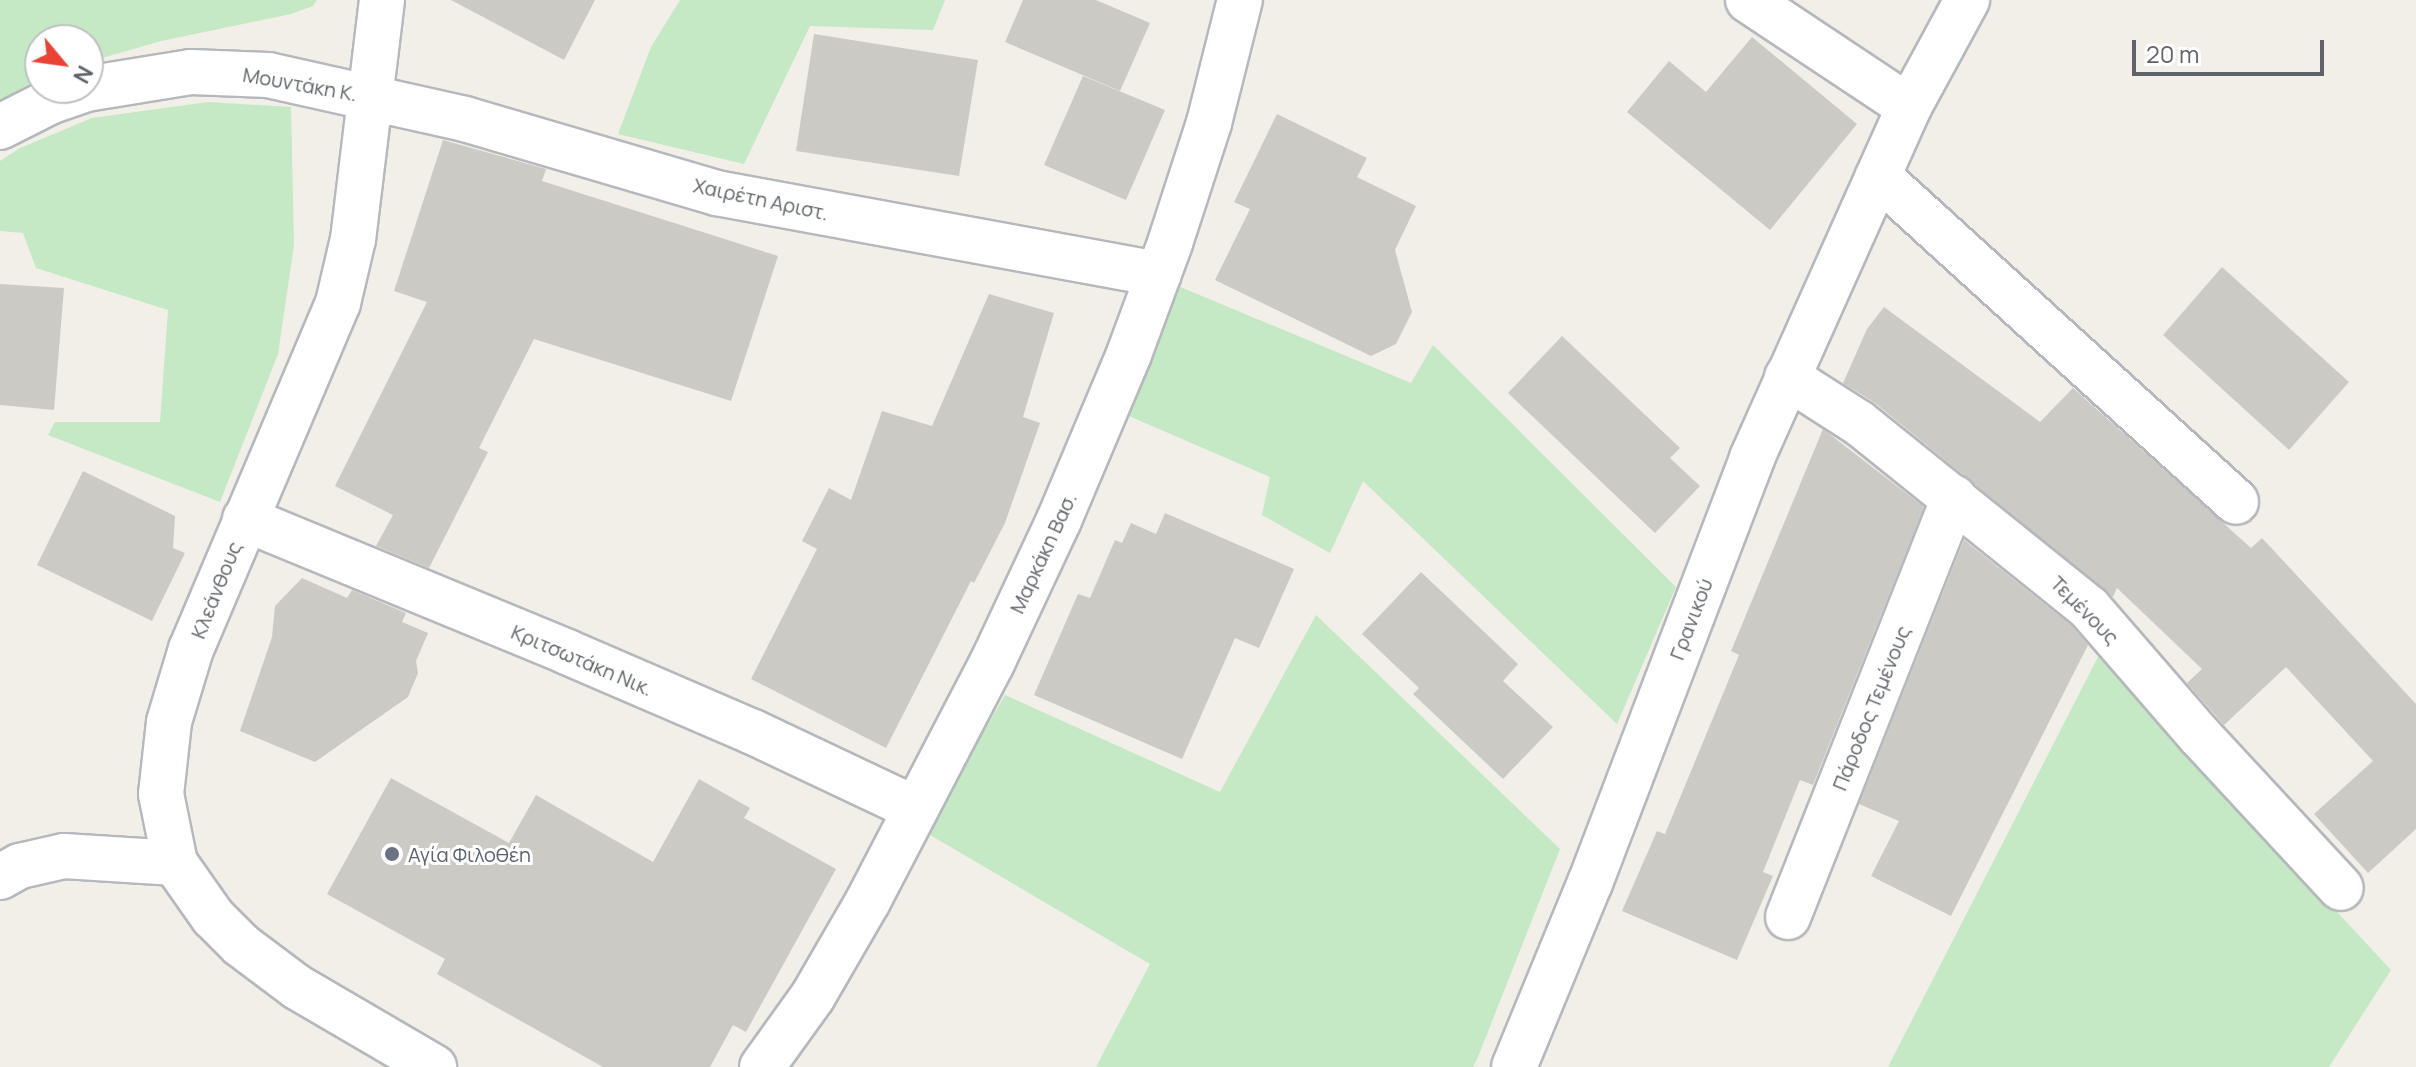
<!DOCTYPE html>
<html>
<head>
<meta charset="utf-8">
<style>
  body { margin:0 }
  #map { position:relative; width:2416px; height:1067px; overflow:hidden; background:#f1efe8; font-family:Manrope,sans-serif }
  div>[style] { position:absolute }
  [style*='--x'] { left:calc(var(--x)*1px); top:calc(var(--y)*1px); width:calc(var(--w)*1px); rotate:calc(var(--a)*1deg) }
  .green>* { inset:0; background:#c5e8c5 }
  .building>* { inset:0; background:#cccac5 }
  .roads { filter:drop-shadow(2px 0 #b5b8bc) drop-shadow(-2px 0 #b5b8bc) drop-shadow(0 2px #b5b8bc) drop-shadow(0 -2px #b5b8bc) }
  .street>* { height:44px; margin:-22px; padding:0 22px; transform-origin:22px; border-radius:22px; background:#fff }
  .dots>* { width:22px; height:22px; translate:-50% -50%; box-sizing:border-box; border:4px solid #fff; border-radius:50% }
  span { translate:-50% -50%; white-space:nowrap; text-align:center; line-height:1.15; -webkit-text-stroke:6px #fff; paint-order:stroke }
  .street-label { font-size:20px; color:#5f6368 }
  .worship-label { font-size:20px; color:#5b616d }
  .left { translate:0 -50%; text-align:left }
  .north { position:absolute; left:24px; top:24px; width:80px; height:80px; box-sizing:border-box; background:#fff; border:2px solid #bfc1c3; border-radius:50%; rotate:119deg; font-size:22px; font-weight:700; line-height:32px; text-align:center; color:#5f6368 }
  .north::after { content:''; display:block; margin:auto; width:28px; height:36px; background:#ea4335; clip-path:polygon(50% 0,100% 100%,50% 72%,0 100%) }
  .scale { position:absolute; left:2132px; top:40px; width:192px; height:36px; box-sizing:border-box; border:4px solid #5f6368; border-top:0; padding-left:10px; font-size:24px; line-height:28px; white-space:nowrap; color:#5f6368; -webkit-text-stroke:6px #fff; paint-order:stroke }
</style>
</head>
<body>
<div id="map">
  <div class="green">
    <div style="clip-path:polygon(0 0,317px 0,313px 6px,291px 14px,161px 41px,88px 62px,88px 40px,40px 40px,40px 78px,0 101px)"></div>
    <div style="clip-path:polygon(680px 0,945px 0,933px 30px,810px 26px,744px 164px,618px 134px,651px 47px)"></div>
    <div style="clip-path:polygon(208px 102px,291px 107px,294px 245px,278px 354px,220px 502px,48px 435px,55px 422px,160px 422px,168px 310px,36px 268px,23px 233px,0 231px,0 161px,20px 148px,92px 118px)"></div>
    <div style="clip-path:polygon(1178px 286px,1411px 383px,1433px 345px,1676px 587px,1617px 724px,1363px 481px,1330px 553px,1262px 515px,1270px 477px,1129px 416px)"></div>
    <div style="clip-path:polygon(1316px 615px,1560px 849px,1478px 1057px,1473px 1067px,1096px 1067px,1150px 964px,925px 832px,1005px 695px,1220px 792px)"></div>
    <div style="clip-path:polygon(2099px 655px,2391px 970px,2329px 1067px,1888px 1067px)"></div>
  </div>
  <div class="building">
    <div style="clip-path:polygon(451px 0,595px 0,564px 60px)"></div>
    <div style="clip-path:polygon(1023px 0,1096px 0,1150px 23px,1120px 91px,1005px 42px)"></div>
    <div style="clip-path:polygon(814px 34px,978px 60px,959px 176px,796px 151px)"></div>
    <div style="clip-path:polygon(1752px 37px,1857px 124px,1770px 230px,1627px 112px,1669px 61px,1706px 92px)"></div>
    <div style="clip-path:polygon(1083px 76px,1165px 110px,1126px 200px,1044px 165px)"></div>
    <div style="clip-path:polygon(1277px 114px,1367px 158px,1357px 177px,1416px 206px,1395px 250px,1412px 312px,1396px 344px,1371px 356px,1215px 280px,1250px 209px,1234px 202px)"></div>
    <div style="clip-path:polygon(443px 140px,546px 169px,542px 181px,778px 256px,731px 401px,534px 339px,479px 448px,488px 452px,429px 568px,376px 546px,393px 515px,335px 486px,427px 302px,394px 291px)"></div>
    <div style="clip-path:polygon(2222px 267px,2349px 382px,2289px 450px,2163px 335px)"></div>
    <div style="clip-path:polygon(0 284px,64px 288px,54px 410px,0 405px)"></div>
    <div style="clip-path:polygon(989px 294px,1054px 313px,1023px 417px,1040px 423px,1005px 523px,974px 583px,971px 581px,886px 748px,751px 679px,817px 549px,802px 541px,829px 488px,851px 500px,882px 411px,932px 426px)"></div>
    <div style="clip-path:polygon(1884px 307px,2040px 422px,2073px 388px,2251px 548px,2262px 538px,2416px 704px,2416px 829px,2368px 873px,2314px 814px,2373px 761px,2286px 667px,2224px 725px,2187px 683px,2202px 669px,2117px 588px,2113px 597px,1875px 403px,1843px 383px,1867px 329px)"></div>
    <div style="clip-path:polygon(1562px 336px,1680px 448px,1670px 458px,1700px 486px,1655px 533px,1508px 393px)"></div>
    <div style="clip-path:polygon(1823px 429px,1924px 507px,1813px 785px,1800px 780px,1763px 872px,1773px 876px,1737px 960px,1622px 911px,1657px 831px,1665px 834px,1739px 655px,1731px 651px)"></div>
    <div style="clip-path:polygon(83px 471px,175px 516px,173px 548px,185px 553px,152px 621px,37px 565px)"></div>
    <div style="clip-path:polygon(1165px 513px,1294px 569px,1259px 648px,1235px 638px,1182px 759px,1034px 695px,1078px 594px,1090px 598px,1115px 540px,1122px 543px,1131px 523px,1156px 534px)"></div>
    <div style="clip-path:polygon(1964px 540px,2072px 626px,2088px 645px,1951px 916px,1871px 876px,1899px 821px,1859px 804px)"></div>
    <div style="clip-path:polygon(1421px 572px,1518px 664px,1503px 681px,1553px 727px,1503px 779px,1413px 694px,1419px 688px,1362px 634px)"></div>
    <div style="clip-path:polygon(302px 578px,347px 598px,352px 590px,406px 613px,402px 622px,428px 633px,416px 661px,418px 673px,408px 697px,315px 762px,240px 731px,272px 637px,275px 606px)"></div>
    <div style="clip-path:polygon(391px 778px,509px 843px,536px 795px,653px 862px,699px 779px,750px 808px,744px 818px,836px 869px,746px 1032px,733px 1025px,710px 1067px,603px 1067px,437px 974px,445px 959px,327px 894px)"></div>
  </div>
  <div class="roads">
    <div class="street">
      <div style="--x:382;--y:0;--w:241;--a:96.9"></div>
      <div style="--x:353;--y:239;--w:66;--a:103.2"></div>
      <div style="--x:338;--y:303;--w:376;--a:113"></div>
      <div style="--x:191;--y:649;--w:76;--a:106.8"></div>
      <div style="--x:169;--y:722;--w:72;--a:96.3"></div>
      <div style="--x:161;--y:794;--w:70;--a:78.5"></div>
      <div style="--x:175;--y:863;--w:66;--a:54.9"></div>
      <div style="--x:213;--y:917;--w:40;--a:45"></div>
      <div style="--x:241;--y:945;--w:70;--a:36.9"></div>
      <div style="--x:297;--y:987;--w:159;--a:30.3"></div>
      <div style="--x:1748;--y:0;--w:193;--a:33.6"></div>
      <div style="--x:0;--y:127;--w:55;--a:-27"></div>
      <div style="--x:49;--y:102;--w:39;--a:-19"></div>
      <div style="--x:86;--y:89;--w:106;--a:-9.2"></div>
      <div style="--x:191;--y:72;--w:77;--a:2.2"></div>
      <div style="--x:268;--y:75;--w:202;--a:12.6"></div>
      <div style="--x:465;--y:119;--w:263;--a:16.4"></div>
      <div style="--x:717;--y:193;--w:449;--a:10.4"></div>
      <div style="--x:1878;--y:176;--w:484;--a:42.3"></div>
      <div style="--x:1787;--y:377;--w:85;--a:32.6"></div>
      <div style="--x:1859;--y:423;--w:295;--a:38.8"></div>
      <div style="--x:2089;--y:608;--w:169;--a:49.1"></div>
      <div style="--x:2200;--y:736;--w:207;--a:47.2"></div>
      <div style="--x:245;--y:519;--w:348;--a:22.4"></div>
      <div style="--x:567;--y:652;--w:202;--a:23.3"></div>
      <div style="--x:753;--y:732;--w:180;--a:25.3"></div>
      <div style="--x:0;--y:877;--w:23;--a:-29"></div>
      <div style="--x:20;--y:866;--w:45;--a:-12.8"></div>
      <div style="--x:64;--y:856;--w:111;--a:3.6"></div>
      <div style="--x:1788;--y:917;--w:451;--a:-68.4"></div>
      <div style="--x:762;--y:1067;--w:87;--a:-54.3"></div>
      <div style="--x:813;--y:996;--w:110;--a:-59.9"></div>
      <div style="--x:868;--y:901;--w:268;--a:-62.5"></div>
      <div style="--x:992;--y:663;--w:158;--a:-64.9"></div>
      <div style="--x:1059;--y:520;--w:180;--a:-67.1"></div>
      <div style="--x:1129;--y:354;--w:118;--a:-69.7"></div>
      <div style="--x:1170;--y:243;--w:126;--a:-72"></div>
      <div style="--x:1209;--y:123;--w:127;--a:-75.9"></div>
      <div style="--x:1514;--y:1067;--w:199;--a:-67.6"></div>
      <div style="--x:1590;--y:883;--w:455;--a:-69.1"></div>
      <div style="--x:1752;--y:458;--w:385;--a:-65.9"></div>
      <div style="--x:1909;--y:107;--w:122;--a:-61.5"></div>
    </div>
  </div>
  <div class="dots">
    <div style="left:392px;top:854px;background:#6b7280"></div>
  </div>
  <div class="street-label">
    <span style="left:300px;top:84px;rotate:10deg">Μουντάκη Κ.</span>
    <span style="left:761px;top:199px;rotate:12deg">Χαιρέτη Αριστ.</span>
    <span style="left:1043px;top:553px;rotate:-65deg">Μαρκάκη Βασ.</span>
    <span style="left:216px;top:590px;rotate:-68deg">Κλεάνθους</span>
    <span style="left:2085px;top:610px;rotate:45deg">Τεμένους</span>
    <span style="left:1691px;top:619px;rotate:-69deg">Γρανικού</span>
    <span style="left:582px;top:660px;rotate:23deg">Κριτσωτάκη Νικ.</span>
    <span style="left:1871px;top:708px;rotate:-68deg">Πάροδος Τεμένους</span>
  </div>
  <div class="worship-label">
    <span class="left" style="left:408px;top:854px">Αγία Φιλοθέη</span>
  </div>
  <div class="north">N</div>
  <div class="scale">20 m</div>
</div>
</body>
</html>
